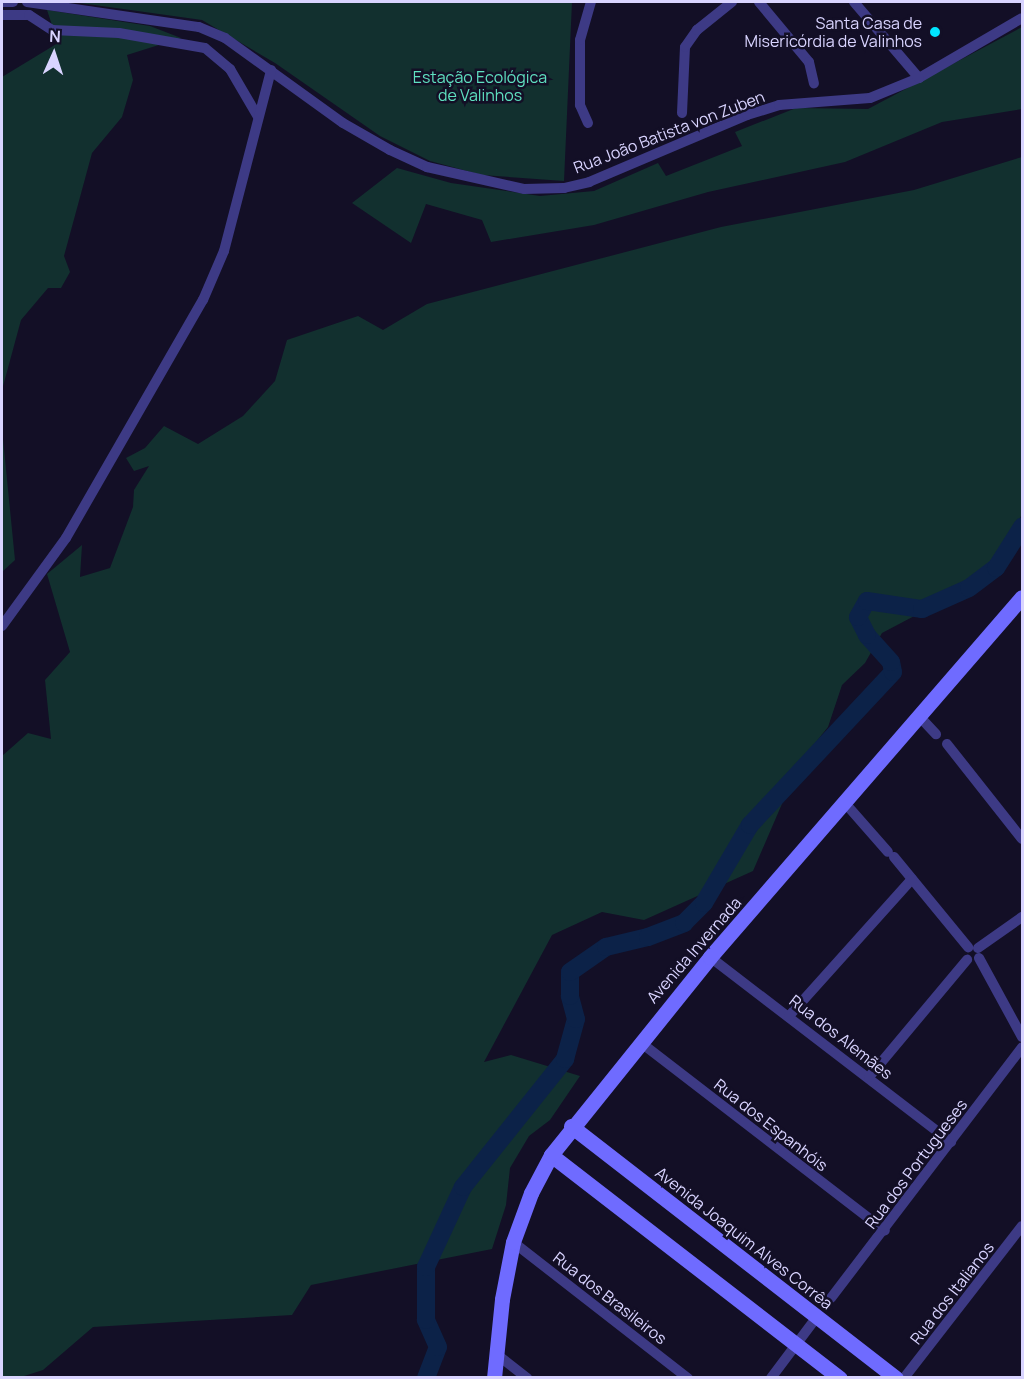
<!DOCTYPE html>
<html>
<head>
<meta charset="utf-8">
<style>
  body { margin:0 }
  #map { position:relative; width:1024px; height:1379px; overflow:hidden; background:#130f26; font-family:Manrope,sans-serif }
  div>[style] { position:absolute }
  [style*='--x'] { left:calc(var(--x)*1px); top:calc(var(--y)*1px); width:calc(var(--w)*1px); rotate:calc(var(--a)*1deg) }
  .green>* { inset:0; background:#12302f }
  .river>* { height:18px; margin:-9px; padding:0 9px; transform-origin:9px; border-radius:9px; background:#0c2248 }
  .street>* { height:10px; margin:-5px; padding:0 5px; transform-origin:5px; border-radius:5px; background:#3d3a85 }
  .secondary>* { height:15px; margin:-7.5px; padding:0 7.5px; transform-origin:7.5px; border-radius:7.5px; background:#6f6bff }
  .dots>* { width:16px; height:16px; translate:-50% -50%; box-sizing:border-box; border:3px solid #130f26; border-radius:50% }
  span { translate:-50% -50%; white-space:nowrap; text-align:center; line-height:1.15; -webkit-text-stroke:5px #130f26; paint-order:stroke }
  .poi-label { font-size:16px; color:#d9d4ff }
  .right { translate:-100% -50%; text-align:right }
  .park-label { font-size:16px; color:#5fe0c0 }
  .street-label { font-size:16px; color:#d9d4ff }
  .frame { position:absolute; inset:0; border:3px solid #d9d4ff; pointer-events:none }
  .north { position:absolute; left:24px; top:24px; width:60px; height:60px; -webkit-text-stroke:4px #130f26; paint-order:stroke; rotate:3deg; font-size:16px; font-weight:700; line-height:24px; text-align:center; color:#d9d4ff }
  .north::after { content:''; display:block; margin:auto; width:21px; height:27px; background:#d9d4ff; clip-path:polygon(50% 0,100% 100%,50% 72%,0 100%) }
</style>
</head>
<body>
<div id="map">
  <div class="green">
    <div style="clip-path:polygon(73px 2px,572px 2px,564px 181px,482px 175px,430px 161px,380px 136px,275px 63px,202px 20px)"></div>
    <div style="clip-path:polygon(47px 10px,150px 26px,181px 38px,127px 55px,133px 80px,122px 117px,92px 153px,64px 256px,70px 272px,61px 288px,48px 288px,21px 320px,2px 390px,2px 77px,58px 43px)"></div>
    <div style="clip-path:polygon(1022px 27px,1022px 109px,942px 122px,845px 162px,708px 192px,594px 225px,491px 242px,482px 220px,426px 204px,411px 243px,352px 203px,397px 168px,451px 183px,540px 196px,594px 191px,658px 163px,666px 176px,742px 146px,735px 132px,796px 108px,868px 109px)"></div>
    <div style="clip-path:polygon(1022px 157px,1022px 514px,994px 574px,882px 633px,865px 663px,842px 685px,828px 727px,800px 762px,753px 871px,644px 920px,602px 912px,552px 935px,484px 1062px,511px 1055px,580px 1076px,550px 1120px,529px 1136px,510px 1168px,506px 1205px,492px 1249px,311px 1285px,292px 1315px,93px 1327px,43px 1370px,21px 1377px,2px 1377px,2px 756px,28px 733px,51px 739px,45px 680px,70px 652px,47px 574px,82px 545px,80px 577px,110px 568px,133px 507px,134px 490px,149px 466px,134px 471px,126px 458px,145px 448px,164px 426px,198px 444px,243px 416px,275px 381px,287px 340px,358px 316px,383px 330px,427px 304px,721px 227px,914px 190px)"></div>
    <div style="clip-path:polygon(2px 429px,15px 560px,2px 572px)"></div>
  </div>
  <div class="river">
    <div style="--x:426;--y:1378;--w:33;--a:-69"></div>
    <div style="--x:438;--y:1347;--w:30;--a:-114"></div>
    <div style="--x:426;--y:1320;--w:53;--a:-90"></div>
    <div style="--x:426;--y:1267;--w:88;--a:-65.2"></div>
    <div style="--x:463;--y:1187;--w:164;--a:-51.4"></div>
    <div style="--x:565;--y:1059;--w:41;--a:-74.6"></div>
    <div style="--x:576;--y:1019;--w:24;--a:-105"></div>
    <div style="--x:570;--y:996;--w:24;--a:-90"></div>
    <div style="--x:570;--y:972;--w:44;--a:-34.8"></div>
    <div style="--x:606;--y:947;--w:43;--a:-13.4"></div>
    <div style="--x:648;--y:937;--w:39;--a:-21"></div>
    <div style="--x:684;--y:923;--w:28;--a:-45"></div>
    <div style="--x:704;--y:903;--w:91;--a:-59.5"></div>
    <div style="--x:750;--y:825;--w:209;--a:-46.9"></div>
    <div style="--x:893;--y:672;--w:10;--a:-101"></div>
    <div style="--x:891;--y:662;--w:36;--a:-132"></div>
    <div style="--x:867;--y:635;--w:20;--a:-117"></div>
    <div style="--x:858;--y:617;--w:18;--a:-61"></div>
    <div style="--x:867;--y:601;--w:56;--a:8.3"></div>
    <div style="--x:922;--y:609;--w:51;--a:-24.1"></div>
    <div style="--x:969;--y:588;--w:34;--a:-37"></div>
    <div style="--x:996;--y:568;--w:49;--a:-57.6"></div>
  </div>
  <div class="street">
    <div style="--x:2;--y:2;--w:11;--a:0"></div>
    <div style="--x:27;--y:2;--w:174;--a:8.3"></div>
    <div style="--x:199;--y:27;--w:28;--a:23"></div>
    <div style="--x:225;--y:38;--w:145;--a:35.8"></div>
    <div style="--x:343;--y:123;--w:54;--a:29.9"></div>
    <div style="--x:390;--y:150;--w:41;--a:24.7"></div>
    <div style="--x:427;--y:167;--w:99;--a:12.8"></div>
    <div style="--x:524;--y:189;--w:40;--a:-1.4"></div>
    <div style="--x:564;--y:188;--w:26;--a:-13"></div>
    <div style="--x:589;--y:182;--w:172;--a:-23"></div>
    <div style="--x:747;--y:115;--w:34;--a:-17"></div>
    <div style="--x:779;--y:105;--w:91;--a:-4.4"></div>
    <div style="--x:870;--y:98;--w:53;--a:-22.2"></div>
    <div style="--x:919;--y:78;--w:119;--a:-30.2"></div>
    <div style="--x:759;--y:2;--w:78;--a:50.2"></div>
    <div style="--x:809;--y:62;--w:22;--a:77"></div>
    <div style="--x:854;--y:2;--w:100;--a:49.5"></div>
    <div style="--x:2;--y:15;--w:27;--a:0"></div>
    <div style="--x:29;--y:15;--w:27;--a:33"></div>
    <div style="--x:52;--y:30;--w:67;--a:2.6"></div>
    <div style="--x:119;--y:33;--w:87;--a:9.9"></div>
    <div style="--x:205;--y:48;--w:33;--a:40"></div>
    <div style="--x:230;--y:69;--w:56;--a:59.7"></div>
    <div style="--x:682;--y:113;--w:66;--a:-87.4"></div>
    <div style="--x:685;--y:47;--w:21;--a:-55"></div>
    <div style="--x:697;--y:30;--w:45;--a:-38.7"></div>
    <div style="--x:588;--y:123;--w:20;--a:-114"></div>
    <div style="--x:580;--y:105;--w:65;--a:-90"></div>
    <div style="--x:580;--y:40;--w:40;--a:-74"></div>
    <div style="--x:2;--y:626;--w:109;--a:-54"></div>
    <div style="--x:66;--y:538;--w:275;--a:-60.1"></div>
    <div style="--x:203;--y:300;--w:53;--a:-66.8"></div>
    <div style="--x:224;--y:251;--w:187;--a:-75.4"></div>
    <div style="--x:919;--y:716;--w:25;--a:47"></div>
    <div style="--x:947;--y:744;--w:121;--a:51.7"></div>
    <div style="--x:845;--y:803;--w:65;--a:48.7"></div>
    <div style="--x:894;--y:857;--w:117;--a:50.6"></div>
    <div style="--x:978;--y:948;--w:54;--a:-35.2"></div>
    <div style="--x:710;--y:957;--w:304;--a:37.5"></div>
    <div style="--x:979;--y:958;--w:90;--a:61.4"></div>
    <div style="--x:789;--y:1016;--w:184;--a:-48.1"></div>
    <div style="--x:640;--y:1042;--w:309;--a:37.6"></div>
    <div style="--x:869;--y:1077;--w:153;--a:-50.1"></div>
    <div style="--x:513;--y:1242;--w:222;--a:37.9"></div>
    <div style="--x:831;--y:1298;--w:315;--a:-52.7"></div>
    <div style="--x:495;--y:1353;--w:41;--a:38"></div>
    <div style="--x:771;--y:1378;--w:75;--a:-53.1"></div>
    <div style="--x:904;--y:1378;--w:192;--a:-52.2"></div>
  </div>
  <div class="secondary">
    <div style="--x:571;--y:1126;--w:411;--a:37.8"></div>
    <div style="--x:551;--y:1155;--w:365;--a:37.7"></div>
    <div style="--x:494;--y:1378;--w:79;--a:-84.2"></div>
    <div style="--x:502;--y:1299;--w:58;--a:-79.1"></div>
    <div style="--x:513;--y:1242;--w:52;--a:-69.8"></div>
    <div style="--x:531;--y:1193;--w:43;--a:-62.2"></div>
    <div style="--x:551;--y:1155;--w:254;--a:-51.2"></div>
    <div style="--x:710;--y:957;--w:476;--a:-49.1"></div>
  </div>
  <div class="dots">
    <div style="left:935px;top:32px;background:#00e5ff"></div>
  </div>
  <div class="poi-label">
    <span class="right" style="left:922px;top:32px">Santa Casa de<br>Misericórdia de Valinhos</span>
  </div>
  <div class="park-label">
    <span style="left:480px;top:86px">Estação Ecológica<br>de Valinhos</span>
  </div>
  <div class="street-label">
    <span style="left:669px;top:132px;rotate:-21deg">Rua João Batista von Zuben</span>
    <span style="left:694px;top:950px;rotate:-49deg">Avenida Invernada</span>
    <span style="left:841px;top:1037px;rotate:38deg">Rua dos Alemães</span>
    <span style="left:771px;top:1125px;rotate:38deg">Rua dos Espanhóis</span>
    <span style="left:916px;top:1164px;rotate:-53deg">Rua dos Portugueses</span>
    <span style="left:744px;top:1238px;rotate:38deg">Avenida Joaquim Alves Corrêa</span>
    <span style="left:952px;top:1293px;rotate:-52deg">Rua dos Italianos</span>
    <span style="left:610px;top:1298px;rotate:38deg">Rua dos Brasileiros</span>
  </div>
  <div class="frame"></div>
  <div class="north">N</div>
</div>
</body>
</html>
